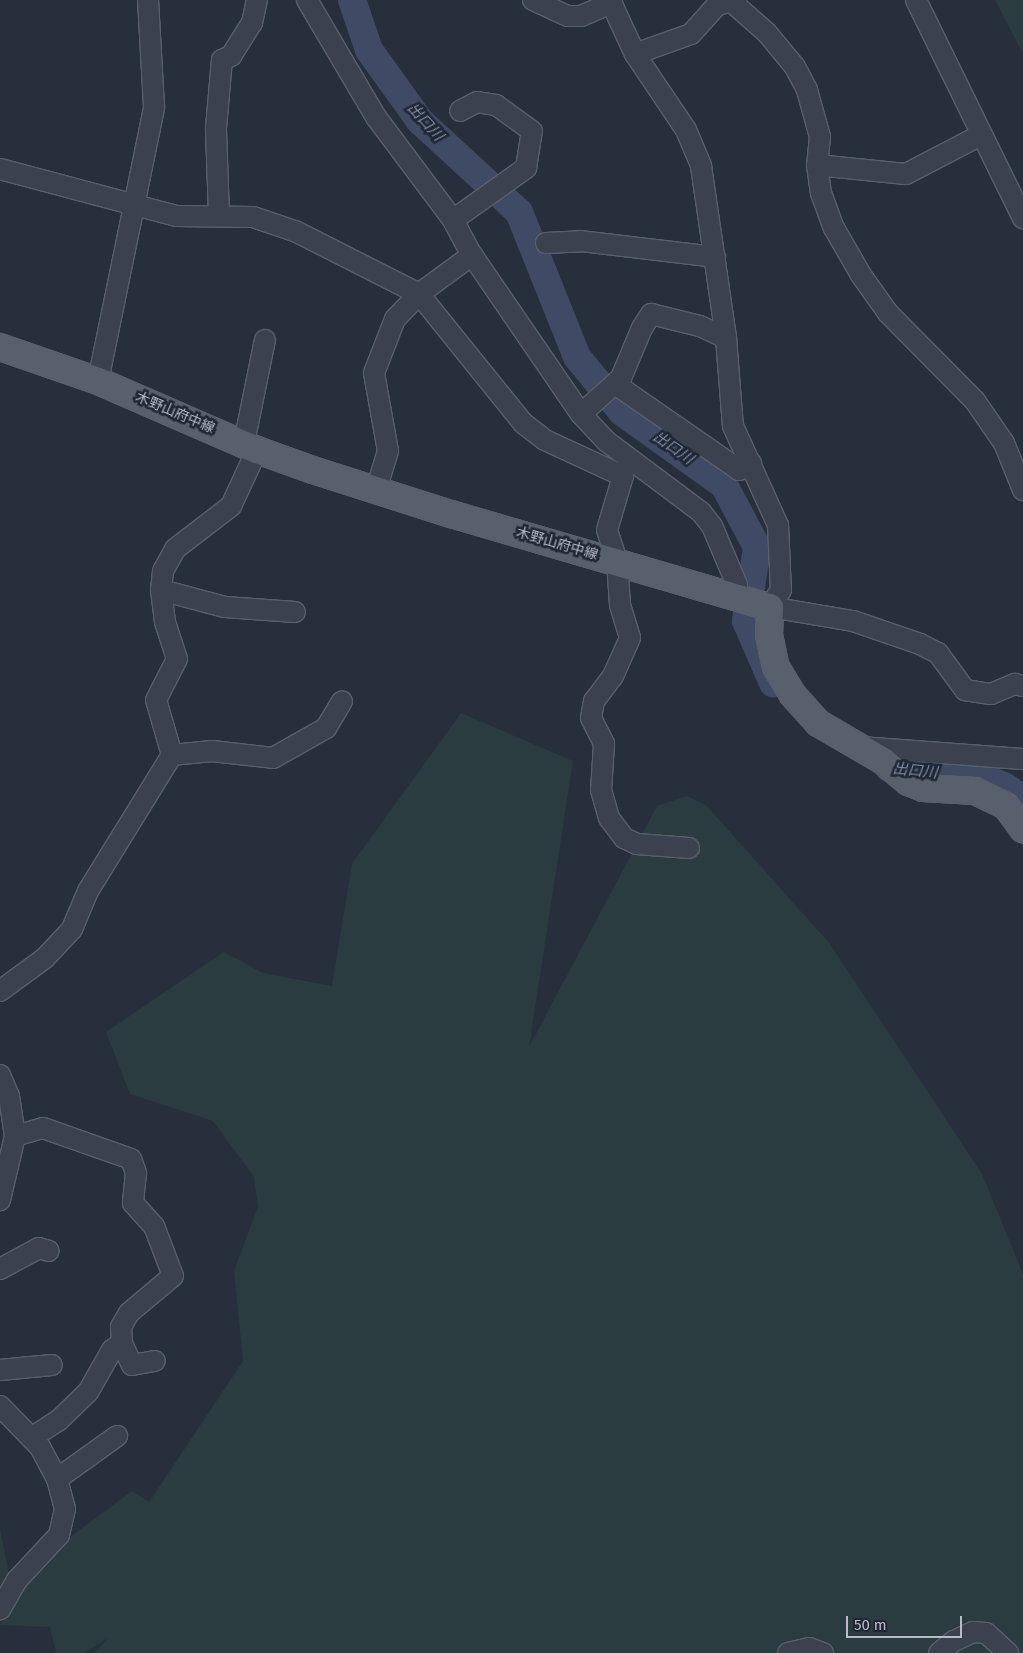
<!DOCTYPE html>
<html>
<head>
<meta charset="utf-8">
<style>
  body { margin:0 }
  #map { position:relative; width:1023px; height:1653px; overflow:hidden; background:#272f3d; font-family:"Fira Sans","Noto Sans JP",sans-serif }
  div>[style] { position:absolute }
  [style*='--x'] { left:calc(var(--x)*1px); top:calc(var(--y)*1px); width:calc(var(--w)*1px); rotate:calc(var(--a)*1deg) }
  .green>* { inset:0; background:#2a3c3f }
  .river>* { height:28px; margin:-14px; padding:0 14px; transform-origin:14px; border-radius:14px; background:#3f4b65 }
  .roads { filter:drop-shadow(1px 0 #595f6b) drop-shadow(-1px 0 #595f6b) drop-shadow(0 1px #595f6b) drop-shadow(0 -1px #595f6b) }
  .minor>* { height:20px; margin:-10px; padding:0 10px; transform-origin:10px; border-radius:10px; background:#3b414e }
  .major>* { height:26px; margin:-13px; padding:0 13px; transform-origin:13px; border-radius:13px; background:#59606d }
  span { translate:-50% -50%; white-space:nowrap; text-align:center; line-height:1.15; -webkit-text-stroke:5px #202633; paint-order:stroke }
  .street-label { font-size:14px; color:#b7bcc8 }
  .water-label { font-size:15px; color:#8290ad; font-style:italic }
  .scale { position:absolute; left:846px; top:1616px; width:116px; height:22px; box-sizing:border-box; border:2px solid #b7bcc8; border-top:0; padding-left:6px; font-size:15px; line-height:18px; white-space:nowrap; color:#b7bcc8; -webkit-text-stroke:4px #202633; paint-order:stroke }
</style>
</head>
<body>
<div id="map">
  <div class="green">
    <div style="clip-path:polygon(995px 0,1023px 0,1023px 54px)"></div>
    <div style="clip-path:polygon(461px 713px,573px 761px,529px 1047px,657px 806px,687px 796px,706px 805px,830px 944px,982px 1174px,1023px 1274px,1023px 1653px,94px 1653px,108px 1638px,84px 1653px,56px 1653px,50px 1627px,0 1625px,17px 1592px,62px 1543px,132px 1491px,149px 1502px,243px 1361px,234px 1271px,258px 1207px,254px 1177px,213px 1121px,130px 1094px,106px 1032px,224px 952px,263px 973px,332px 986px,352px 864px)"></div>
    <div style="clip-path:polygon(0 1529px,9px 1574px,0 1589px)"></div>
  </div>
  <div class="river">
    <div style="--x:352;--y:0;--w:53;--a:71.2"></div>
    <div style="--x:369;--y:50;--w:87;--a:54.3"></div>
    <div style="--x:420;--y:121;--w:134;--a:42.6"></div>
    <div style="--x:519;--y:212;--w:156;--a:68.2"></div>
    <div style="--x:577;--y:357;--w:71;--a:50.7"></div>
    <div style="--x:622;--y:412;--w:125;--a:35.6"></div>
    <div style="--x:724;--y:485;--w:70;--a:62"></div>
    <div style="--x:757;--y:547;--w:75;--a:98.5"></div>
    <div style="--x:746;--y:621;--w:68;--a:66.5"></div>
    <div style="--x:889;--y:768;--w:37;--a:11"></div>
    <div style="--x:925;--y:775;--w:36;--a:-3"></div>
    <div style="--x:961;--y:773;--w:17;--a:10"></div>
    <div style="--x:978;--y:776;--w:28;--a:21"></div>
    <div style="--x:1004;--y:786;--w:23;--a:34"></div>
  </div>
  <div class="roads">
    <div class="minor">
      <div style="--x:307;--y:0;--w:136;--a:59.5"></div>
      <div style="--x:376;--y:117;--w:129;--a:53.2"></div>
      <div style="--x:453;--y:220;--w:40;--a:62"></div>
      <div style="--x:472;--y:255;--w:193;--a:55.6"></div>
      <div style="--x:581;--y:414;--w:37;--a:47"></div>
      <div style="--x:606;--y:441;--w:119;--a:36.8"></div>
      <div style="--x:701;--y:512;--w:18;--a:52"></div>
      <div style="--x:712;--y:526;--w:64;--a:67"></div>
      <div style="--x:737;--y:585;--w:13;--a:99"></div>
      <div style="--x:533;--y:0;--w:38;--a:25"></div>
      <div style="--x:568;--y:16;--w:13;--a:0"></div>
      <div style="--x:581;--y:16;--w:34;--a:-23"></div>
      <div style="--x:610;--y:0;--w:60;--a:65.2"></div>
      <div style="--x:635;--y:54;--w:92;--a:56.1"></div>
      <div style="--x:686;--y:130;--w:39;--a:67"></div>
      <div style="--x:701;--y:166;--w:174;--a:81.7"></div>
      <div style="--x:726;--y:338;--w:88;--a:85.5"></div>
      <div style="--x:733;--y:426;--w:109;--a:65.6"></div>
      <div style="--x:778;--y:525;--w:65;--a:87.4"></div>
      <div style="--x:781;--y:590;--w:20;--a:123"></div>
      <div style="--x:770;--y:607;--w:84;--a:9.6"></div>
      <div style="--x:853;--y:621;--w:71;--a:18.9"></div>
      <div style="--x:920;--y:644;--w:20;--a:27"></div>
      <div style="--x:938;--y:653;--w:46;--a:53.9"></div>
      <div style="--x:965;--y:690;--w:26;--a:9"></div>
      <div style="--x:991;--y:694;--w:26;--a:-23"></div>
      <div style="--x:1015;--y:684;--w:8;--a:14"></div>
      <div style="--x:916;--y:0;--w:243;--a:63.9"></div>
      <div style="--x:733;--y:3;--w:45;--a:41.4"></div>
      <div style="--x:767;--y:33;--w:44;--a:50.5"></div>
      <div style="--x:795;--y:67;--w:26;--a:62"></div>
      <div style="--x:807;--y:90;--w:49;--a:74.5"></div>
      <div style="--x:820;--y:137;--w:28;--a:96"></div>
      <div style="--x:817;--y:165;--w:28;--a:82"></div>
      <div style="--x:821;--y:193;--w:37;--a:70"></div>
      <div style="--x:834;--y:228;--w:54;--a:60.1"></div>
      <div style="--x:861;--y:275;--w:47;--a:54.6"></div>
      <div style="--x:888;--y:313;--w:124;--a:45.3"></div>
      <div style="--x:975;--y:401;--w:51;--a:55.4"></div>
      <div style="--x:1004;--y:443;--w:51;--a:68"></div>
      <div style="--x:635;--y:54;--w:59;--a:-19.7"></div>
      <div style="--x:691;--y:34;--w:39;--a:-48"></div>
      <div style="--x:717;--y:5;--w:20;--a:-15"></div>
      <div style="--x:817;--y:165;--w:89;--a:5.8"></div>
      <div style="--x:906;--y:174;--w:85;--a:-27.5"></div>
      <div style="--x:0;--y:169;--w:183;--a:14.9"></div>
      <div style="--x:177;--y:216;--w:76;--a:0.8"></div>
      <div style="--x:253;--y:217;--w:46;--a:18.8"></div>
      <div style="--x:297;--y:232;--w:137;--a:26.9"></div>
      <div style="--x:419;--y:294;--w:166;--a:51.1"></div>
      <div style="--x:523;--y:423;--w:28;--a:38"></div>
      <div style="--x:545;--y:440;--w:86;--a:24.8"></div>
      <div style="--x:623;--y:476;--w:56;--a:106.5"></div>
      <div style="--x:607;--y:530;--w:33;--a:72"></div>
      <div style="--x:617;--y:561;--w:44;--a:86.1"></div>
      <div style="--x:620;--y:605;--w:34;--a:73"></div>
      <div style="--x:630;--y:638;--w:42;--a:114.1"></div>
      <div style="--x:613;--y:676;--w:31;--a:127"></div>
      <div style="--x:594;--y:701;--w:17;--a:100"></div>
      <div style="--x:591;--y:718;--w:29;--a:63"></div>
      <div style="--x:604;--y:744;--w:46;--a:93.7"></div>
      <div style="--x:601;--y:790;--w:29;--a:74"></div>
      <div style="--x:609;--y:818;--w:25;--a:53"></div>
      <div style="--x:624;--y:838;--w:14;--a:25"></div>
      <div style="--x:637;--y:844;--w:52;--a:4.4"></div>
      <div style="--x:219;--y:216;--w:88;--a:-92"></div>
      <div style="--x:216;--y:128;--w:68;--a:-85"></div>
      <div style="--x:222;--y:60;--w:10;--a:-24"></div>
      <div style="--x:231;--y:56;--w:39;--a:-58"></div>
      <div style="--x:252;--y:23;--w:24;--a:-78"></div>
      <div style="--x:453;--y:220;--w:90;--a:-35.5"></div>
      <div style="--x:526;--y:168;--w:37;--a:-81"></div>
      <div style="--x:532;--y:131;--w:44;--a:-144.2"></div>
      <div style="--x:496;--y:105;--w:19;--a:-171"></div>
      <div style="--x:477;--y:102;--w:19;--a:152"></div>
      <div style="--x:546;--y:243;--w:35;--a:-3"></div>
      <div style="--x:581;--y:241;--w:135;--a:6.8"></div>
      <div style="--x:98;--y:381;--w:280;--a:-78.4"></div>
      <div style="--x:154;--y:107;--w:107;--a:-93.2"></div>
      <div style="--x:615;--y:384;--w:151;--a:34.7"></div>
      <div style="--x:739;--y:470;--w:14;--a:-30"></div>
      <div style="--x:581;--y:414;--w:54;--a:-42"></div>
      <div style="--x:621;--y:378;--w:54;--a:-67.2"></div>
      <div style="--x:642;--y:328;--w:17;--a:-57"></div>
      <div style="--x:651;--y:314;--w:50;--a:13.8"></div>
      <div style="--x:700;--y:326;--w:29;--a:25"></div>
      <div style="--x:244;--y:443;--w:105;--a:-78.5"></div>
      <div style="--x:376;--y:490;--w:41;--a:-72.9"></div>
      <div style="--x:388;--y:451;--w:79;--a:-100.2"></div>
      <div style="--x:374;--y:373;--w:58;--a:-68.7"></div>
      <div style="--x:395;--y:319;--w:35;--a:-46"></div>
      <div style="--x:419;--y:294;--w:66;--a:-36.3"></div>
      <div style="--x:161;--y:590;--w:66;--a:14.9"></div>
      <div style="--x:225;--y:607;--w:70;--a:4.1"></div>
      <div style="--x:860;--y:747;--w:163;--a:4.2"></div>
      <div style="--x:172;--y:755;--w:40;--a:-5.7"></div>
      <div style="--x:212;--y:751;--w:61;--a:6.5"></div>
      <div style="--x:273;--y:758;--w:61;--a:-29.5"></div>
      <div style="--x:326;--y:728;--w:31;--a:-59"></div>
      <div style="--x:0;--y:991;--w:56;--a:-36.3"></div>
      <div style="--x:45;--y:958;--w:40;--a:-47"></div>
      <div style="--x:72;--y:929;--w:41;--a:-67.2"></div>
      <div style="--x:88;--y:891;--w:160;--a:-58.3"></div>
      <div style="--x:172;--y:755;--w:57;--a:-106.2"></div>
      <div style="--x:156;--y:700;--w:46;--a:-62.9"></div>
      <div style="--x:177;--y:659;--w:39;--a:-108"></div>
      <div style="--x:165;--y:622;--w:32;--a:-97"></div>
      <div style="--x:161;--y:590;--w:19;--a:-84"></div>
      <div style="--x:163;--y:571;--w:25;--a:-61"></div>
      <div style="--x:175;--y:549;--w:71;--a:-37.5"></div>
      <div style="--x:231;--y:506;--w:62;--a:-65.1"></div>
      <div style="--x:0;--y:1075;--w:23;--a:67"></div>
      <div style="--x:9;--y:1096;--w:40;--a:81.5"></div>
      <div style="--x:15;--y:1136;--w:66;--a:103.2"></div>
      <div style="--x:15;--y:1136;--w:29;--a:-16"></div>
      <div style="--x:43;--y:1128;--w:93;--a:19.4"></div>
      <div style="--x:131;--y:1159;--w:15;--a:70"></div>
      <div style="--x:136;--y:1173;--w:30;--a:96"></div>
      <div style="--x:133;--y:1203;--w:31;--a:48"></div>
      <div style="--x:154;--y:1226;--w:53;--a:69.2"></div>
      <div style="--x:173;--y:1276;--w:57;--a:139.9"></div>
      <div style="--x:129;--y:1313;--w:16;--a:120"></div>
      <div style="--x:121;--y:1327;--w:16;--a:86"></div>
      <div style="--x:122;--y:1343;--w:12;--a:145"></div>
      <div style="--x:112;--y:1350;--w:48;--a:119.7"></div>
      <div style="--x:88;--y:1392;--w:40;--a:136"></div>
      <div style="--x:59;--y:1420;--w:33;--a:147"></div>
      <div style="--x:0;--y:1269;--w:44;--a:-28.3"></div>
      <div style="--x:39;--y:1248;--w:10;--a:17"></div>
      <div style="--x:122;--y:1343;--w:24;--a:66"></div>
      <div style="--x:132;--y:1365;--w:23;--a:-10"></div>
      <div style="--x:0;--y:1370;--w:52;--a:-5.5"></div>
      <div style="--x:0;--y:1406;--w:57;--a:45.7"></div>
      <div style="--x:40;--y:1447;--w:36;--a:62"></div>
      <div style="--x:57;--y:1479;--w:31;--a:75"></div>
      <div style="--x:65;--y:1509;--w:27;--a:103"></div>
      <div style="--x:59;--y:1535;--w:62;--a:133"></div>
      <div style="--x:17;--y:1580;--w:34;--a:120"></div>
      <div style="--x:57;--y:1479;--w:74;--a:-35.6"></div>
      <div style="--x:788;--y:1653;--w:22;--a:-13"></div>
      <div style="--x:809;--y:1648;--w:15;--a:20"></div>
      <div style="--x:939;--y:1653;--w:19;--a:-39"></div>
      <div style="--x:954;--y:1641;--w:21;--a:-25"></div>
      <div style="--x:973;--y:1632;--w:13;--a:4"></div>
      <div style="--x:986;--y:1633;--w:30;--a:42"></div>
    </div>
    <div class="major">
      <div style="--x:0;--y:347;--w:104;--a:19.1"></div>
      <div style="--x:98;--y:381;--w:173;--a:23.5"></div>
      <div style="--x:257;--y:450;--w:59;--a:19.7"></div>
      <div style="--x:313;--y:470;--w:145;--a:17.7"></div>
      <div style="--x:451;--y:514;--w:332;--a:16.3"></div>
      <div style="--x:770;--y:607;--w:28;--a:92"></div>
      <div style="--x:769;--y:635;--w:33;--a:78"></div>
      <div style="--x:776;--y:667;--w:31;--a:59"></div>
      <div style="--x:792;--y:694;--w:39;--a:48"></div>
      <div style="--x:818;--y:723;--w:75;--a:30.3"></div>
      <div style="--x:883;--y:761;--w:33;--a:40"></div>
      <div style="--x:908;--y:782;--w:16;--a:22"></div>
      <div style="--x:923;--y:788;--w:52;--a:3.3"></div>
      <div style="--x:975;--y:791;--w:34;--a:26"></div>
      <div style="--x:1006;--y:806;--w:29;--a:54"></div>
    </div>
  </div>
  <div class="street-label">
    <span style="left:175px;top:413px;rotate:23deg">木野山府中線</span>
    <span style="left:557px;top:544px;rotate:16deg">木野山府中線</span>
  </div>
  <div class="water-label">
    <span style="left:425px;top:122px;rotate:48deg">出口川</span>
    <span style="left:673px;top:448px;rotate:35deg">出口川</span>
    <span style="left:915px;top:771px;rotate:6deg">出口川</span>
  </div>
  <div class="scale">50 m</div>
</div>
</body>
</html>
